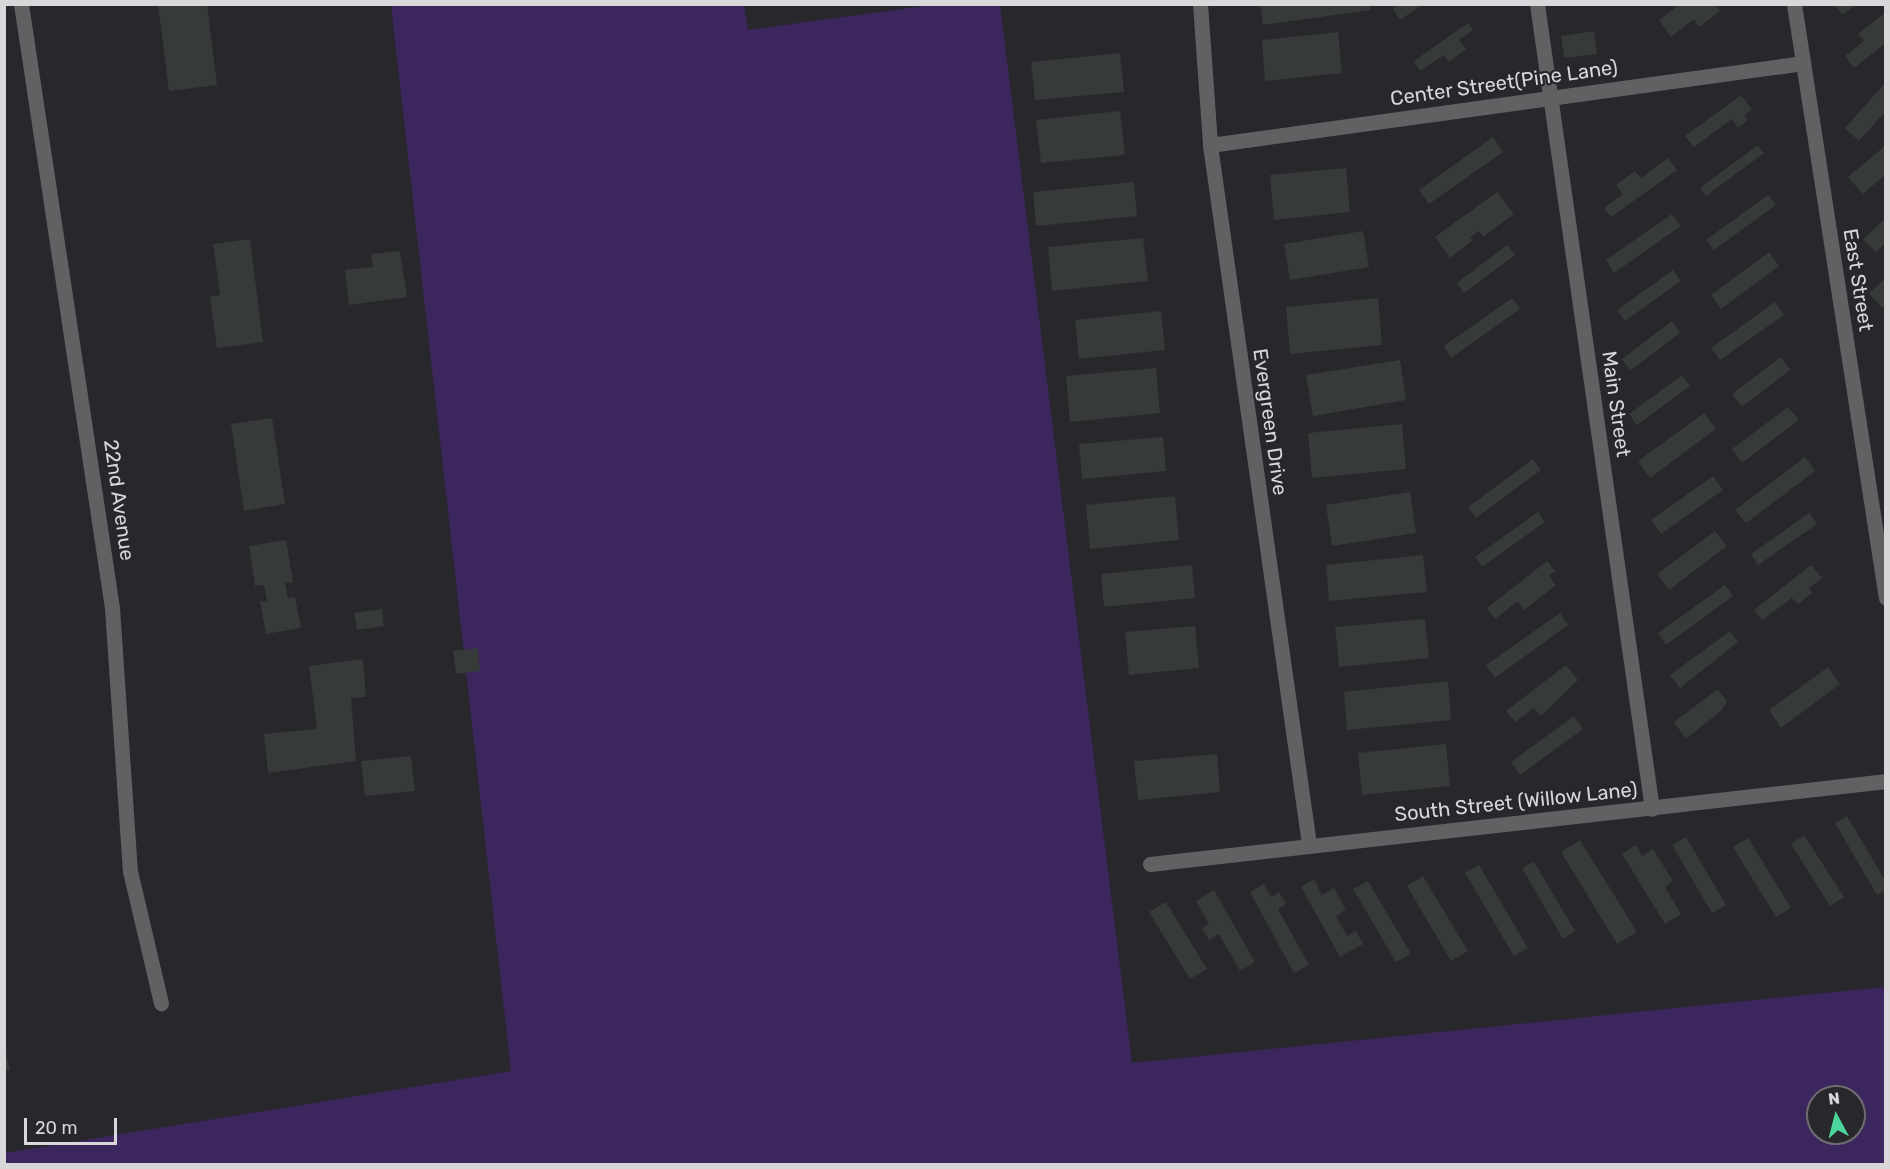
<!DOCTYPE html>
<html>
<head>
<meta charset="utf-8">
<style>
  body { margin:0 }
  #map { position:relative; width:1890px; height:1169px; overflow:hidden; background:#28272b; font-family:Rubik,sans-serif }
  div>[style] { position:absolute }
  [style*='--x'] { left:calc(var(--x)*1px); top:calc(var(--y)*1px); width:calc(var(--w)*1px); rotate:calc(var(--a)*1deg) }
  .green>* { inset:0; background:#3b265d }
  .building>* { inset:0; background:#363a38 }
  .street>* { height:15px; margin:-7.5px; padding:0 7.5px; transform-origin:7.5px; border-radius:7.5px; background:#616062 }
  span { translate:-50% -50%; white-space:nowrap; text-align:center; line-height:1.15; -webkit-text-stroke:4.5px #28272b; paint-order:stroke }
  .street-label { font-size:20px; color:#d8d7da }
  .frame { position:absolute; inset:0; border:6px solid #d8d7da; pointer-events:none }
  .north { position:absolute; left:1806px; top:1085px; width:60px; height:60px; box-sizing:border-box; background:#28272b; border:2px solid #6e6d71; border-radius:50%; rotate:353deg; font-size:16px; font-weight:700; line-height:24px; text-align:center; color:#d8d7da }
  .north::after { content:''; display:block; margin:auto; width:21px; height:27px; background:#4bd49b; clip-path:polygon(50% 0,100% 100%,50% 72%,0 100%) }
  .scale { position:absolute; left:24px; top:1118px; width:93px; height:27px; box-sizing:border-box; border:3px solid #d8d7da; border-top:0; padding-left:8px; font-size:18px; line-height:21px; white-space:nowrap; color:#d8d7da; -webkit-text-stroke:4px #28272b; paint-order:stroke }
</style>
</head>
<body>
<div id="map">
  <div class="green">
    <div style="clip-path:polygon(evenodd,391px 5px,744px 5px,748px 30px,932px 5px,1000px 5px,1132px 1063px,1885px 987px,1885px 1164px,5px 1164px,5px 1153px,511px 1071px,391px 5px,1818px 1097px,1854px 1097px,1854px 1133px,1818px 1133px,1818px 1097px)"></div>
  </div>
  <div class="building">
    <div style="clip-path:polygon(158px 4px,207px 4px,217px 85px,169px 91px)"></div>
    <div style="clip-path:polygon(1260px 4px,1370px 4px,1371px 10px,1263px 25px)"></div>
    <div style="clip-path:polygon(1399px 4px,1423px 4px,1400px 20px,1393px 9px)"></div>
    <div style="clip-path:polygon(1680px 4px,1715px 4px,1720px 11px,1699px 27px,1694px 19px,1671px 37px,1659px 20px)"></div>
    <div style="clip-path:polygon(1839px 4px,1857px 4px,1842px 15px,1836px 7px)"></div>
    <div style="clip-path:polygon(1886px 12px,1886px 43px,1854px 68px,1845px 56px,1864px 41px,1858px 34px)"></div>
    <div style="clip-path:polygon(1468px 23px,1473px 30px,1459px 40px,1466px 49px,1449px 62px,1444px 55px,1420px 71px,1414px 61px)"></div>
    <div style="clip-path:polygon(1594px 31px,1597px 54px,1564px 58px,1561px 36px)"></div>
    <div style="clip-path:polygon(1338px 32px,1342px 73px,1265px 81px,1262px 40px)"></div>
    <div style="clip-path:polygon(1120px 53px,1124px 92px,1035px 100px,1031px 62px)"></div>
    <div style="clip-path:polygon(1886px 82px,1886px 111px,1859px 141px,1845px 128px)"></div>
    <div style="clip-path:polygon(1741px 95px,1752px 110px,1744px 115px,1748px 120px,1738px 128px,1732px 119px,1694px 147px,1685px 136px)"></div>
    <div style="clip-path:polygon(1120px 111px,1125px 155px,1041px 163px,1036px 120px)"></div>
    <div style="clip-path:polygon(1493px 137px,1503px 152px,1429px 204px,1419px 190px)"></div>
    <div style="clip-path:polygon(1758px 145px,1764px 153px,1706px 196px,1700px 188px)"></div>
    <div style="clip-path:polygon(1886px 145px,1886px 174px,1863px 194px,1848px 177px)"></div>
    <div style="clip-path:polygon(1668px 158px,1677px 170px,1611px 217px,1604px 208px,1623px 194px,1616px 185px,1635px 171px,1641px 178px)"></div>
    <div style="clip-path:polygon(1346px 168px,1350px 212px,1274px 220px,1270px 175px)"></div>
    <div style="clip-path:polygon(1134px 182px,1137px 216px,1036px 226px,1033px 192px)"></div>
    <div style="clip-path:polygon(1497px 192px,1514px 214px,1483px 237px,1479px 231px,1470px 237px,1473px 240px,1450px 258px,1435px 237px)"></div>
    <div style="clip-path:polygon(1768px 195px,1776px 205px,1714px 250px,1706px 240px)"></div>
    <div style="clip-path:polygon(1672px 214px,1681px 226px,1614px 273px,1606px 260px)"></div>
    <div style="clip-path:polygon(1886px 218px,1886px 243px,1876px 252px,1863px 239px)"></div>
    <div style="clip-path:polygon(1363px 231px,1369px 267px,1290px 280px,1284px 244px)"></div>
    <div style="clip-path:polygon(1143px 238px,1148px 281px,1052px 291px,1048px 247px)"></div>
    <div style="clip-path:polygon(250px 239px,263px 342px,217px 348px,210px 296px,220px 295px,213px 244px)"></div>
    <div style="clip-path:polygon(1507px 245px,1515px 255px,1464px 293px,1457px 283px)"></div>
    <div style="clip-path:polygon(400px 251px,407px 297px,349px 305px,345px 270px,373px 267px,371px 254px)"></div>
    <div style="clip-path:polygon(1769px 252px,1779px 266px,1721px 309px,1711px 295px)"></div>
    <div style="clip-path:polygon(1673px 270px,1681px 281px,1625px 321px,1617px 310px)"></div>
    <div style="clip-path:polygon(1886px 278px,1886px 305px,1882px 308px,1869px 293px)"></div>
    <div style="clip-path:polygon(1378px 298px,1382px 345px,1290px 354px,1286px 307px)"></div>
    <div style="clip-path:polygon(1512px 298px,1520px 309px,1451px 358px,1444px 346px)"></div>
    <div style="clip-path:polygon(1775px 302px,1784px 315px,1720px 360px,1711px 348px)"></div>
    <div style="clip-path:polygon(1161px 311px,1165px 350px,1079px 359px,1075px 320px)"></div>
    <div style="clip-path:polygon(1672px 321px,1680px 333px,1630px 371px,1622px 359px)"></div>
    <div style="clip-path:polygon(1781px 357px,1790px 370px,1742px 407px,1732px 394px)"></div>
    <div style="clip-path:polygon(1400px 360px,1406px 400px,1313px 416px,1306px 375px)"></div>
    <div style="clip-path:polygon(1156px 368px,1160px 413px,1070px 422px,1066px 376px)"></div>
    <div style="clip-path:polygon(1682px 375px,1690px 386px,1637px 425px,1629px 414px)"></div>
    <div style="clip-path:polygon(1788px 407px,1799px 420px,1742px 463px,1732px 449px)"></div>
    <div style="clip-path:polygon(1704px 413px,1716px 429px,1650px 478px,1638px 461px)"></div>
    <div style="clip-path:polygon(272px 418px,285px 504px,244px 511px,231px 424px)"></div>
    <div style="clip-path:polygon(1402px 424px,1406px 469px,1312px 478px,1308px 433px)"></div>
    <div style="clip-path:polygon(1163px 437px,1166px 471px,1082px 479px,1079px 444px)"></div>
    <div style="clip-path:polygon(1805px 457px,1815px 471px,1746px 523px,1735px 510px)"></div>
    <div style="clip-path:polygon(1533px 459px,1541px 470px,1476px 518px,1468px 507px)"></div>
    <div style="clip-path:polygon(1713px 476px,1723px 490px,1661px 534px,1651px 520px)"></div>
    <div style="clip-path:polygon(1410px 492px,1416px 533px,1332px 546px,1326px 505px)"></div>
    <div style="clip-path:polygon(1175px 496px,1179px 540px,1090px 549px,1086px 505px)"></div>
    <div style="clip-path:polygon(1538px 512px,1545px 522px,1482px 567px,1475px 557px)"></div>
    <div style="clip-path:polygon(1809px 513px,1817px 524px,1758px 565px,1751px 554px)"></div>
    <div style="clip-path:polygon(1715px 531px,1727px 546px,1669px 590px,1657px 574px)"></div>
    <div style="clip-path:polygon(286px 540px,293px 582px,285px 583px,288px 598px,295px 597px,301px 628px,266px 634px,260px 601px,267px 601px,264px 585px,255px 586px,249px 546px)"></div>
    <div style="clip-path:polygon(1423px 555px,1427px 592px,1329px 601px,1326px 565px)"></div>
    <div style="clip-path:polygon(1547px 561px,1555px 571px,1549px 576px,1556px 585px,1524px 610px,1518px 601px,1495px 619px,1487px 608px)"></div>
    <div style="clip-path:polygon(1192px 565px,1195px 598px,1104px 607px,1101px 574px)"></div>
    <div style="clip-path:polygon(1811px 565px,1822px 578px,1809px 588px,1812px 593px,1798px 604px,1792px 598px,1762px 620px,1754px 610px)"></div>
    <div style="clip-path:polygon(1725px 585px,1733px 596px,1666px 645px,1658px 633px)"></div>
    <div style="clip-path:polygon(382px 609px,384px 626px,357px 630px,354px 613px)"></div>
    <div style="clip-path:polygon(1560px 613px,1568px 625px,1495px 678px,1486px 665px)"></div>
    <div style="clip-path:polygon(1425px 619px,1429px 658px,1339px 667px,1335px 627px)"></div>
    <div style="clip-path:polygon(1195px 626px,1199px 668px,1129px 675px,1125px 632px)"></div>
    <div style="clip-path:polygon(1730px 631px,1738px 642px,1680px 688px,1670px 675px)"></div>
    <div style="clip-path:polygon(478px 648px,480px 671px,456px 674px,453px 651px)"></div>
    <div style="clip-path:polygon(363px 659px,366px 697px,351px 698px,356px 761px,268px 773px,264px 734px,317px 729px,309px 666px)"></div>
    <div style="clip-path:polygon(1566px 665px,1578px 680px,1541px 716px,1534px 708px,1515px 722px,1506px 711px)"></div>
    <div style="clip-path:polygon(1828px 667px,1840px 684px,1781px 728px,1769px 710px)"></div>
    <div style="clip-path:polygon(1448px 681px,1451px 720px,1347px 730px,1344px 692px)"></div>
    <div style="clip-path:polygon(1718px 689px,1727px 701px,1722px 710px,1686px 739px,1674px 722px)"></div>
    <div style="clip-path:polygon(1574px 716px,1583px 729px,1520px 775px,1511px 762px)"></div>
    <div style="clip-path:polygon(1446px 744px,1450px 786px,1362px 795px,1358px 753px)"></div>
    <div style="clip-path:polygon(1217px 754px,1220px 792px,1138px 800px,1134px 761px)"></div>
    <div style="clip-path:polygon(411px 756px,415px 791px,365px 796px,361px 761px)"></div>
    <div style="clip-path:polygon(1847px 816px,1886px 882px,1886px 890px,1877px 895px,1835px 823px)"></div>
    <div style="clip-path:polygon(1804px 835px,1844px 897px,1830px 906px,1791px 844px)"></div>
    <div style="clip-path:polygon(1686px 837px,1726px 905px,1712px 913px,1672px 845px)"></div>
    <div style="clip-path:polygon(1748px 838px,1791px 908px,1776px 917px,1733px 847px)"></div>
    <div style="clip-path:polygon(1580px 840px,1637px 932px,1617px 944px,1561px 852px)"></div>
    <div style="clip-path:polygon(1636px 845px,1642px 856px,1653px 849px,1673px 881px,1665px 887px,1681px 914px,1665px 924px,1622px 854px)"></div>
    <div style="clip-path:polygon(1534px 862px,1575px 931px,1563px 939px,1522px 868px)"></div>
    <div style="clip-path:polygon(1479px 865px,1528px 948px,1514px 956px,1465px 873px)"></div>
    <div style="clip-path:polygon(1423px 876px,1468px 951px,1451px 961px,1407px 886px)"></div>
    <div style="clip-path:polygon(1314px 879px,1322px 895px,1334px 888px,1346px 910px,1336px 916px,1347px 936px,1356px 931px,1363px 944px,1340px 957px,1301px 887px)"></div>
    <div style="clip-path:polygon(1368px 881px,1411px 954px,1396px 962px,1353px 889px)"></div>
    <div style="clip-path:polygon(1264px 884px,1271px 897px,1279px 892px,1286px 904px,1278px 909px,1309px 965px,1294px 973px,1250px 892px)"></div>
    <div style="clip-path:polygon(1214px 890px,1255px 962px,1240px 971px,1219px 934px,1209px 940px,1202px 928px,1209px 924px,1196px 901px)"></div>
    <div style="clip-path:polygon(1166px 902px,1207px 969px,1190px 979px,1149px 912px)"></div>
    <div style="clip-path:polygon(4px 1045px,10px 1070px,4px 1071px)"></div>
  </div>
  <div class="street">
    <div style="--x:21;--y:4;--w:611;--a:81.43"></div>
    <div style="--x:112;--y:608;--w:264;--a:86.1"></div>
    <div style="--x:130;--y:871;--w:136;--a:76.8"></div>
    <div style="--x:1200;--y:4;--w:141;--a:85.9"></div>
    <div style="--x:1210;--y:145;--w:706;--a:81.94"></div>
    <div style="--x:1537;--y:4;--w:813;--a:81.87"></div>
    <div style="--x:1794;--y:4;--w:601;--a:81.2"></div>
    <div style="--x:1210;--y:145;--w:599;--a:-7.87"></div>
    <div style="--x:1150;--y:864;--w:741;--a:-6.43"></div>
  </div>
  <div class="street-label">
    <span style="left:1504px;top:83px;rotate:-8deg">Center Street(Pine Lane)</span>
    <span style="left:1858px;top:280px;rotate:81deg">East Street</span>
    <span style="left:1616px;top:404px;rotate:82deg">Main Street</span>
    <span style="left:1270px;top:422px;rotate:82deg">Evergreen Drive</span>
    <span style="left:119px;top:500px;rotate:82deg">22nd Avenue</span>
    <span style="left:1516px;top:802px;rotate:-6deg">South Street (Willow Lane)</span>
  </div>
  <div class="frame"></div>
  <div class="north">N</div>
  <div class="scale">20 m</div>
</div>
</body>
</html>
